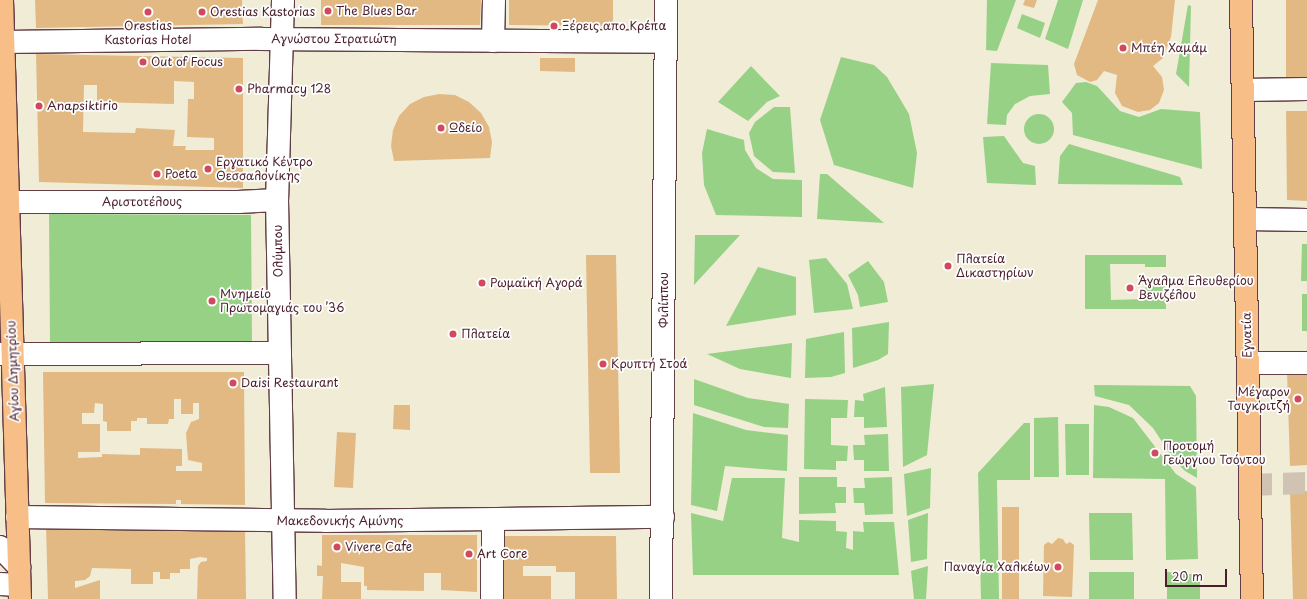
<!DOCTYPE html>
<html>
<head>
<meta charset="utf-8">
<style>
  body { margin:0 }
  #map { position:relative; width:1307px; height:599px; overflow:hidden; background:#f1ecd6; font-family:"Playpen Sans",sans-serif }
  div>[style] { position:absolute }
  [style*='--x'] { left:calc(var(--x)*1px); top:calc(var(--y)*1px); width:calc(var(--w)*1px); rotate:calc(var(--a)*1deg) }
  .green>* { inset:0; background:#96d186 }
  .round { border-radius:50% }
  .building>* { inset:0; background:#e2b982 }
  .minor-tunnel>* { height:22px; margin-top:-11px; transform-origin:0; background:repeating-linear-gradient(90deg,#d0c3b4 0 22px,transparent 0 33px) }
  .roads { filter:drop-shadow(1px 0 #633e45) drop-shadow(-1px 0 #633e45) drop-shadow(0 1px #633e45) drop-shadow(0 -1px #633e45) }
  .minor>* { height:22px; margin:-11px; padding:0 11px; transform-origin:11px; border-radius:11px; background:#fff }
  .major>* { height:22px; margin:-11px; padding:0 11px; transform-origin:11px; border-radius:11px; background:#f7be88 }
  .dots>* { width:11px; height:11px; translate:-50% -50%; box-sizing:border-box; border:2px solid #fff; border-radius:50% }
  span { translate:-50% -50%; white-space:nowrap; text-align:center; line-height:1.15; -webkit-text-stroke:3.5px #fff; paint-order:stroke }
  .poi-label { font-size:12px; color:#4a1f2b }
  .left { translate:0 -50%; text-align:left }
  .right { translate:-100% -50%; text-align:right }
  .street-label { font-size:12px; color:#4a1f2b }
  .scale { position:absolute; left:1165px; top:569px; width:62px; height:18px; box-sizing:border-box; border:2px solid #4a1f2b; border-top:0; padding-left:5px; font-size:12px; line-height:14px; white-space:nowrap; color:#4a1f2b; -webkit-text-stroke:3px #fff; paint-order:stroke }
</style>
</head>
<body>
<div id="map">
  <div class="green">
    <div style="clip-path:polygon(987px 0,1016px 0,997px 51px,986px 50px)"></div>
    <div style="clip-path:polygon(1058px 0,1083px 0,1068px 49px,1045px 39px)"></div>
    <div style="clip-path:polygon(1188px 5px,1191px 6px,1189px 87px,1176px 74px)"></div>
    <div style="clip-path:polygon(1022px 14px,1045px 23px,1040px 38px,1017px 28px)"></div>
    <div style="clip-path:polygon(841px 57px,874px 65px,887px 77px,909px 114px,917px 153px,913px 188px,834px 165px,820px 120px)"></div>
    <div style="clip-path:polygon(991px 63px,1048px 65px,1050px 94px,1030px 96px,1015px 104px,1007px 115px,1006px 125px,987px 124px)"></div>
    <div style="clip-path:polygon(751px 66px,780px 96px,767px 102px,748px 121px,718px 102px)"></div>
    <div style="clip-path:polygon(1086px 82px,1097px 86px,1120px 111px,1139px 117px,1161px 109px,1200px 112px,1202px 169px,1073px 135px,1072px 113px,1062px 102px,1076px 83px)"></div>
    <div style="clip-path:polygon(774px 107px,790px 107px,795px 173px,773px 172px,754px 156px,749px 133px,755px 122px)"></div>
    <div class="round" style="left:1024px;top:114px;width:30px;height:30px"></div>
    <div style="clip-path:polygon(707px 129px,744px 140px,745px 150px,756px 168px,773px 179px,802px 180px,802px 217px,716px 215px,704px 185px,702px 153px)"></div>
    <div style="clip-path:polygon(1004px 136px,1023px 163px,1035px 166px,1036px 185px,987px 183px,983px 137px)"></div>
    <div style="clip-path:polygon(1069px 144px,1180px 177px,1183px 185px,1058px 184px,1060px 156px)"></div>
    <div style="clip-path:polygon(820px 174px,827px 174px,884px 223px,817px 219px)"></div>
    <div style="clip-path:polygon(49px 214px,251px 215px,252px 344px,50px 342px)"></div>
    <div style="clip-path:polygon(695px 235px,740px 235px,694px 285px)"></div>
    <div style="clip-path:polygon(1302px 244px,1307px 244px,1307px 281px,1301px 281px)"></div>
    <div style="clip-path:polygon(1085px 255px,1166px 255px,1166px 267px,1145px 267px,1145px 264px,1110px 264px,1111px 300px,1146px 299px,1145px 278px,1165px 278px,1166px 309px,1085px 309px)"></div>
    <div style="clip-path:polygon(826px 258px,847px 284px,853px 309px,814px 313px,809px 260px)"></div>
    <div style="clip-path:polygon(868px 261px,884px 282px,888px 302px,860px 307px,858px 295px,848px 275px)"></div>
    <div style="clip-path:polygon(758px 267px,796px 277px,796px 315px,726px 326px)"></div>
    <div style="clip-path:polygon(1302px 294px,1307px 294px,1307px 331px,1302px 331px)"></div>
    <div style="clip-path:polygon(889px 322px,888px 354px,878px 360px,853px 368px,852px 328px)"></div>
    <div style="clip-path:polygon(844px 332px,845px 373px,831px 377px,805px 378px,806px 339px)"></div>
    <div style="clip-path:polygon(792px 343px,791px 378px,740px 369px,707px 354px)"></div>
    <div style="clip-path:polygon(694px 379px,748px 398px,789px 404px,788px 428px,764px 427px,694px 405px)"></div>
    <div style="clip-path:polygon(934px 384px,927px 455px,903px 467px,901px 387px)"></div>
    <div style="clip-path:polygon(1094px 385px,1190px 386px,1196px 396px,1197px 478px,1185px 471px,1174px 460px,1153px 428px,1129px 405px,1095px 396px)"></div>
    <div style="clip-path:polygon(885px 387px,887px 427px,864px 428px,864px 417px,854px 417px,855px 400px,864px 401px,863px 394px)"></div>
    <div style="clip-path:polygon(805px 399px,848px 400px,847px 418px,831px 418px,831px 445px,848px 446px,847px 461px,836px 461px,836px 470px,804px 469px)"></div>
    <div style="clip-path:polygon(1094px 405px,1109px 407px,1133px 418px,1176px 474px,1196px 487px,1198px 559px,1166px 560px,1165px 479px,1093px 478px)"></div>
    <div style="clip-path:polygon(693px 413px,746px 430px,788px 435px,787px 471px,725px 466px,717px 511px,691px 505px)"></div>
    <div style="clip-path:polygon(1058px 417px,1059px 477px,1034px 477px,1034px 418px)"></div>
    <div style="clip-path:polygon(1024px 423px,1030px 423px,1030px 480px,997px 480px,999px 599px,981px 599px,978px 473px)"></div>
    <div style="clip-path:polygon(1065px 424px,1089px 424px,1089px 475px,1066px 475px)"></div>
    <div style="clip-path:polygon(888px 434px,889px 471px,864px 471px,864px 460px,854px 460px,853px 445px,865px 445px,864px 435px)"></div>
    <div style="clip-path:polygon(931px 468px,930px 508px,907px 516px,904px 474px)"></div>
    <div style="clip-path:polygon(799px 477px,837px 477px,837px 487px,846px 487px,846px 503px,835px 503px,836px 513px,799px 514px)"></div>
    <div style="clip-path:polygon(892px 477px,893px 514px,865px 515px,864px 503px,854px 503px,853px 488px,865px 488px,864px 478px)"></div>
    <div style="clip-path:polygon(732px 478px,785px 478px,782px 538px,799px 542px,799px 520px,836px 521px,836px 531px,847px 532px,846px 548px,853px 550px,853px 531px,864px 532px,863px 522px,894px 522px,899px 575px,693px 575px,691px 513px,723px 521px)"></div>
    <div style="clip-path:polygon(928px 513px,927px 559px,911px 562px,908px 520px)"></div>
    <div style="clip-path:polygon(1089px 513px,1132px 513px,1133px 560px,1090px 560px)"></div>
    <div style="clip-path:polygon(928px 566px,926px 599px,914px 599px,911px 571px)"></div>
    <div style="clip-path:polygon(1089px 572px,1134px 572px,1134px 599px,1089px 599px)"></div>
    <div style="clip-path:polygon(1167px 572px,1200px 575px,1200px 599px,1167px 599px)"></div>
  </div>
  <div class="building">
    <div style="clip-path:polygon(35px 0,242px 0,243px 24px,36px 28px)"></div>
    <div style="clip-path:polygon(321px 0,481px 0,480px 25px,321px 25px)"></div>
    <div style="clip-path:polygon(509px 0,613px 0,613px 26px,509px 25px)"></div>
    <div style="clip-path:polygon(1025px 0,1037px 0,1034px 8px,1023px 5px)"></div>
    <div style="clip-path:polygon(1098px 0,1175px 0,1171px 37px,1163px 58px,1153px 66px,1162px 77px,1164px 90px,1159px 103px,1150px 110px,1138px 112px,1122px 106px,1115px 93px,1117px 75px,1104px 71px,1097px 80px,1090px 82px,1077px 75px,1074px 64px)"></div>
    <div style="clip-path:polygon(1286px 0,1307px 0,1307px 79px,1286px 79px)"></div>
    <div style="clip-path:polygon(evenodd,36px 54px,243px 58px,243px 188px,39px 182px,36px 54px,174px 81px,194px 82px,194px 99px,188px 99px,187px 137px,214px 138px,214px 150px,185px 150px,186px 146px,173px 146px,175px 130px,136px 128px,135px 133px,83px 132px,84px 85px,97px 85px,97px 102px,174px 104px,174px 81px)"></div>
    <div style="clip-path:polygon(540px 58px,575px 58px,575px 72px,540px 71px)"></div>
    <div style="clip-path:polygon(439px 94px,455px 95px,469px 102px,481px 113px,489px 127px,492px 142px,490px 158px,394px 161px,391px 146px,393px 130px,399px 116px,410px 104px,424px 97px)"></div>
    <div style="clip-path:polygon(1286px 111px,1307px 111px,1307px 201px,1287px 200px)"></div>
    <div style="clip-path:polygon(586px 255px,616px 255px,620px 473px,590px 473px)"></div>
    <div style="clip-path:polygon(evenodd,43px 372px,244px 372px,245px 505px,181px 504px,181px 500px,176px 500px,176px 504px,45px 503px,43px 372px,174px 399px,181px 399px,181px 414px,193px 414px,193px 403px,199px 403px,199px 419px,191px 422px,186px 433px,188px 460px,202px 463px,202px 471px,176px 471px,176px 466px,182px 466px,182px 449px,140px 448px,140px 455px,102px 454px,102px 457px,78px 458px,78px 452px,100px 452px,100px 424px,82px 424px,82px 413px,94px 413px,95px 403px,103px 404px,103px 421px,107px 422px,107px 431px,131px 431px,131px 421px,137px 421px,137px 418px,147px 418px,147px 424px,168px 424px,169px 419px,174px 419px,174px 399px)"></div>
    <div style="clip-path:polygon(1287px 372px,1307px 372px,1307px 465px,1290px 466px)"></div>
    <div style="clip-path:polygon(394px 405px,410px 405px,410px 430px,393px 429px)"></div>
    <div style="clip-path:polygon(337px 432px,356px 433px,353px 488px,334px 487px)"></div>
    <div style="clip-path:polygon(1290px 491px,1307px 491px,1307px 599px,1293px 599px)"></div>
    <div style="clip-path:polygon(1002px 507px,1019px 507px,1019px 599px,1002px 599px)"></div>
    <div style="clip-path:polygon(46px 526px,245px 529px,246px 599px,197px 599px,198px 566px,201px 562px,207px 561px,207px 558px,200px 557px,190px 559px,190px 569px,180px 569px,180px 573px,170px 573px,170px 579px,160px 579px,160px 572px,153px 572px,153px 584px,131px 584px,131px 569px,92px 568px,90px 576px,85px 580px,75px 581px,75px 588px,100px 580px,100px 599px,48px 599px)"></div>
    <div style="clip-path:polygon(322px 535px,477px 535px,477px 592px,441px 590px,441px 573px,424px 573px,424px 591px,367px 590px,367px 586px,364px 586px,364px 567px,341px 563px,341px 582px,361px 582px,361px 599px,322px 599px,323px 576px,317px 576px,317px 565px,322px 566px)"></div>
    <div style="clip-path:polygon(502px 536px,616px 536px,617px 599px,575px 599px,575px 572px,556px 572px,556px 566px,523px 566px,523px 576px,551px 576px,551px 599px,502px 599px)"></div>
    <div style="clip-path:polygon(1058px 538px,1063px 539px,1066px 544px,1070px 542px,1074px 545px,1072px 597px,1043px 596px,1044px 545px,1048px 542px,1052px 544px)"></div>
  </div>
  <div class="minor-tunnel">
    <div style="--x:1250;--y:485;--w:57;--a:-2"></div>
  </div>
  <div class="roads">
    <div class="minor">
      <div style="--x:283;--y:0;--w:200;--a:91.7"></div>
      <div style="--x:277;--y:200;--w:399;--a:88.9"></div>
      <div style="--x:493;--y:41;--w:41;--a:-88.6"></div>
      <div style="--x:3;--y:42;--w:258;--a:-0.7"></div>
      <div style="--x:261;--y:39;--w:405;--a:0.4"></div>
      <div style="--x:1243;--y:90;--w:64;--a:-0.9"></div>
      <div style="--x:7;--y:202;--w:231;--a:0"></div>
      <div style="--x:238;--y:202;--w:39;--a:-3"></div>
      <div style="--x:1245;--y:219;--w:62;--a:0.9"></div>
      <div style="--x:0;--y:354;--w:280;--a:-0.2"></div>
      <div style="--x:1248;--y:363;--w:59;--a:0"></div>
      <div style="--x:17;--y:517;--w:308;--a:0.7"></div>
      <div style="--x:325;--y:521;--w:338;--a:-0.7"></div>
      <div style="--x:0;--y:547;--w:28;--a:46"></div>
      <div style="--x:0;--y:584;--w:19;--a:3"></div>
      <div style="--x:492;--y:599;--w:78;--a:-89.3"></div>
      <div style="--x:661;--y:599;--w:599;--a:-89.52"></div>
    </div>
    <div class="major">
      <div style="--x:2;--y:0;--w:599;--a:88.28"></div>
      <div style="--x:1241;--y:0;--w:599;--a:88.95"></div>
    </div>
  </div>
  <div class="dots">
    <div style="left:328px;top:11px;background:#d1495b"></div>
    <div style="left:148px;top:12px;background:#d1495b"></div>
    <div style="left:202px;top:12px;background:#d1495b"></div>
    <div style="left:554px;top:26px;background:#d1495b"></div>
    <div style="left:1123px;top:48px;background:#d1495b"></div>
    <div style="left:143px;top:62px;background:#d1495b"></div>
    <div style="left:239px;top:89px;background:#d1495b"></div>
    <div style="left:39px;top:106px;background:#d1495b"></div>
    <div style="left:441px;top:128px;background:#d1495b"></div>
    <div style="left:208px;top:169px;background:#d1495b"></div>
    <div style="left:157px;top:174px;background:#d1495b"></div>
    <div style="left:948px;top:266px;background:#d1495b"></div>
    <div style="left:482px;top:283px;background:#d1495b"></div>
    <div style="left:1130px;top:288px;background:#d1495b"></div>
    <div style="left:212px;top:301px;background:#d1495b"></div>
    <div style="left:453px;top:334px;background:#d1495b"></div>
    <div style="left:603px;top:364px;background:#d1495b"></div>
    <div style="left:233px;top:383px;background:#d1495b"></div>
    <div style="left:1298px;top:399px;background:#d1495b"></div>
    <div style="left:1155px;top:453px;background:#d1495b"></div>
    <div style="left:337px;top:547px;background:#d1495b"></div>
    <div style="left:469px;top:554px;background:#d1495b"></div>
    <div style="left:1058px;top:567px;background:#d1495b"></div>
  </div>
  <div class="poi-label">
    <span class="left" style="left:336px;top:11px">The Blues Bar</span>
    <span class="left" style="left:210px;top:12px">Orestias Kastorias</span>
    <span style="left:148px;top:33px">Orestias<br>Kastorias Hotel</span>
    <span class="left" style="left:562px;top:26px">Ξέρεις απο Κρέπα</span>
    <span class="left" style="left:1131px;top:48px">Μπέη Χαμάμ</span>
    <span class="left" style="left:151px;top:62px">Out of Focus</span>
    <span class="left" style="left:247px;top:89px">Pharmacy 128</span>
    <span class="left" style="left:47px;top:106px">Anapsiktirio</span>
    <span class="left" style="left:449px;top:128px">Ωδείο</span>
    <span class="left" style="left:216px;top:169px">Εργατικό Κέντρο<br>Θεσσαλονίκης</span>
    <span class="left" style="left:165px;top:174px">Poeta</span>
    <span class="left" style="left:956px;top:266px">Πλατεία<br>Δικαστηρίων</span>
    <span class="left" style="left:1138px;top:288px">Άγαλμα Ελευθερίου<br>Βενιζέλου</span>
    <span class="left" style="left:490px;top:283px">Ρωμαϊκή Αγορά</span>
    <span class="left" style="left:220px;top:301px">Μνημείο<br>Πρωτομαγιάς του ’36</span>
    <span class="left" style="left:461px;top:334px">Πλατεία</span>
    <span class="left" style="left:611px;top:364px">Κρυπτή Στοά</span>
    <span class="left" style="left:241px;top:383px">Daisi Restaurant</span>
    <span class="right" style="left:1290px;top:399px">Μέγαρον<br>Τσιγκριτζή</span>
    <span class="left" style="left:1163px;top:453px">Προτομή<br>Γεώργιου Τσόντου</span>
    <span class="left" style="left:345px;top:547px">Vivere Cafe</span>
    <span class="left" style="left:477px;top:554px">Art Core</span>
    <span class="right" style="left:1050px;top:567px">Παναγία Χαλκέων</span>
  </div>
  <div class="street-label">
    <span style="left:334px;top:39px">Αγνώστου Στρατιώτη</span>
    <span style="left:142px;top:202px">Αριστοτέλους</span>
    <span style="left:278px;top:251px;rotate:-91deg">Ολύμπου</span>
    <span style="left:664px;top:300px;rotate:-90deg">Φιλίππου</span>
    <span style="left:1247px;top:335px;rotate:-91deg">Εγνατία</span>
    <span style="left:13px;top:371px;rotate:-92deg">Αγίου Δημητρίου</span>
    <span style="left:340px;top:521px">Μακεδονικής Αμύνης</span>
  </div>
  <div class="scale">20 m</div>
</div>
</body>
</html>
